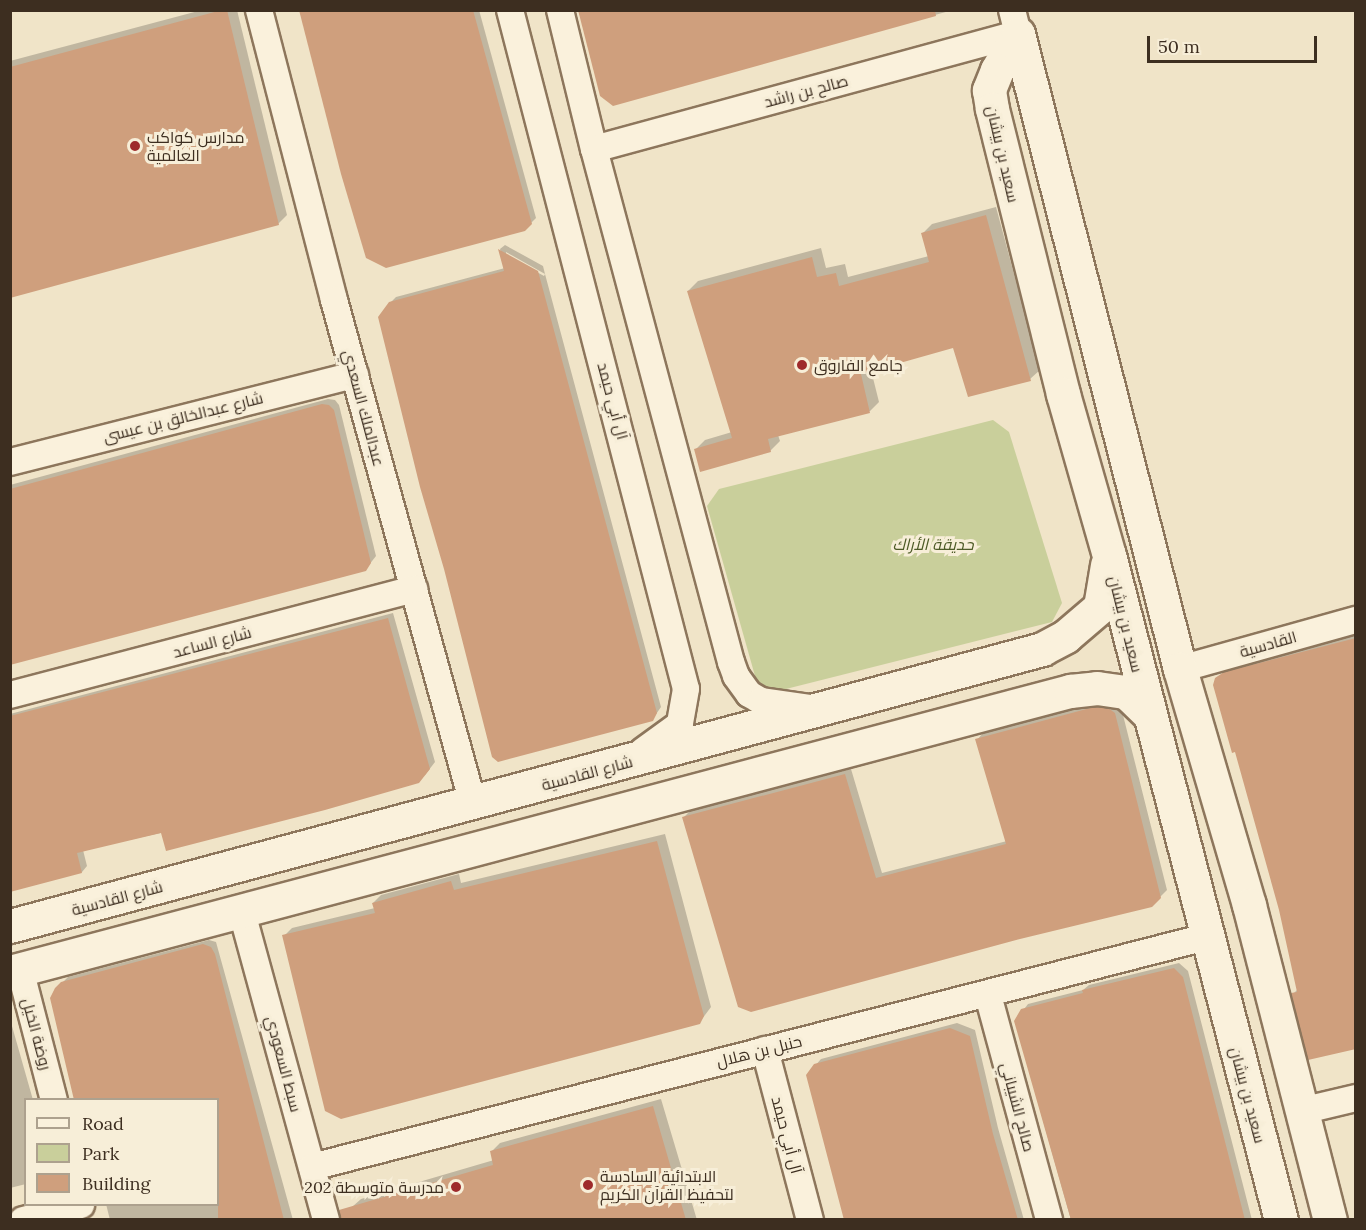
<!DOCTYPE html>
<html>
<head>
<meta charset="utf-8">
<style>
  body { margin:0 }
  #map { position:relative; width:1366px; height:1230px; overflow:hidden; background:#f0e4c8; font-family:Lora,Cairo,serif }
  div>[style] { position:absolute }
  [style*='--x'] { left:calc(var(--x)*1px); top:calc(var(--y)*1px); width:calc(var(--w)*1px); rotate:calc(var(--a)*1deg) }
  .green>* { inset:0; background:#c9cf9b }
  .shadow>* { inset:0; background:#0003 }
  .building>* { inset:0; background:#cf9f7d }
  .roads { filter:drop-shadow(2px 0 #8d765c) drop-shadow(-2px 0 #8d765c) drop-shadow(0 2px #8d765c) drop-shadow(0 -2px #8d765c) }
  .street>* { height:26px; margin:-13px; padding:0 13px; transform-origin:13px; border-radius:13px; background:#faf1dc }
  .secondary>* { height:33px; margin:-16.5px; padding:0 16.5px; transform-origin:16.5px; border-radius:16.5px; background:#faf1dc }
  .dots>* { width:16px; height:16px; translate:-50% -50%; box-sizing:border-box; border:3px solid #f7eed8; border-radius:50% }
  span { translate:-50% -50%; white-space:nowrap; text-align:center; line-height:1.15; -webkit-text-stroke:6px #f7eed8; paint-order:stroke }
  .street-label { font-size:16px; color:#3d2e20 }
  .poi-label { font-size:16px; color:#3d2e20 }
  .left { translate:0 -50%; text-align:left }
  .right { translate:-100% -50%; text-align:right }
  .park-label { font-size:16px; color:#4d5a26; font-style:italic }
  .frame { position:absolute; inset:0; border:12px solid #3d2e20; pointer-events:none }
  .legend { position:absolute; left:24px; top:1098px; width:195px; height:108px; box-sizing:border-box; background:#f7eed8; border:2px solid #ada18e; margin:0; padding:8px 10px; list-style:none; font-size:18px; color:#3d2e20 }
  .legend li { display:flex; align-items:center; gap:12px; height:30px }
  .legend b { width:30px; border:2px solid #ada18e }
  .scale { position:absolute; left:1147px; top:36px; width:170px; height:27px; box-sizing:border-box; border:3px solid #3d2e20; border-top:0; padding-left:8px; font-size:18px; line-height:21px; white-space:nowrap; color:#3d2e20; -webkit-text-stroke:4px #f7eed8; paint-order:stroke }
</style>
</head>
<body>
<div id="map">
  <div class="green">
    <div style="clip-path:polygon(993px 420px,1009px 432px,1062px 603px,1052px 622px,774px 692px,757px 683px,707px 506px,719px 489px)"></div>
  </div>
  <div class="shadow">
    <div style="clip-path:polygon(202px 10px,237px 10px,287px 215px,278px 224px,10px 296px,10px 61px)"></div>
    <div style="clip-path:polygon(301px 10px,479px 10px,536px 218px,524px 230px)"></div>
    <div style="clip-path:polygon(578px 10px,953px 10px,613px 104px)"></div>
    <div style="clip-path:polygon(996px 207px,1040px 370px,1030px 379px,954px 346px,871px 370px,879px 402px,870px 411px,778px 435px,780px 441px,770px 451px,695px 450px,705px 440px,732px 432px,688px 291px,698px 281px,821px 248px,826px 268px,845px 264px,848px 277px,929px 256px,923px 233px,932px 224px)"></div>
    <div style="clip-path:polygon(505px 245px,543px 266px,545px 274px,506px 252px,506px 255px,544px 276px,545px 274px,661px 707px,652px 720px,390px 303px,396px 297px,505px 268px,500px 249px)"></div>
    <div style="clip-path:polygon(328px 399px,335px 400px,339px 405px,376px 556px,365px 570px,10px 663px,10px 485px)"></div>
    <div style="clip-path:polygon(393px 613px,435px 762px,425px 775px,83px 850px,87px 866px,82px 872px,10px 890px,10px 714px)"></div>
    <div style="clip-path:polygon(1356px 635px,1356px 1048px,1293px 994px,1298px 989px,1280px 910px,1216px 678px,1231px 668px)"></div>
    <div style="clip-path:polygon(1101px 702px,1121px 707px,1167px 890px,1151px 906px,1019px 938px,751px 1011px,684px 817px,690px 811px,851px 769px,882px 873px,1007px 841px,977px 740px,983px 733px)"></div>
    <div style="clip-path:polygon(665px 834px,711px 1007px,699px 1023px,284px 936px,292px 928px,375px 908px,373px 903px,381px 895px,459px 874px,461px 883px)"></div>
    <div style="clip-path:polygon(209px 940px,216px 942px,293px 1220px,110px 1220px,106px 1204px,218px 1204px,218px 1100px,56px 989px,68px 977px)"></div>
    <div style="clip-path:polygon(1179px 963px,1188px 971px,1252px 1220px,1071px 1220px,1015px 1021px,1028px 1004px,1083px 990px,1089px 985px)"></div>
    <div style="clip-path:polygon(10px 1019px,33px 1100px,26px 1100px,26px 1184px,10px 1188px)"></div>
    <div style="clip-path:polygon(957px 1023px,975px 1030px,998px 1128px,1024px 1220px,845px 1220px,807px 1075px,821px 1059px)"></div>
    <div style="clip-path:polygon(661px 1099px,697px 1220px,356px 1220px,352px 1207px,361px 1199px,494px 1160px,491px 1152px,500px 1143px)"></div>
  </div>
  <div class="building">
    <div style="clip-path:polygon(222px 10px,227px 10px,279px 225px,10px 298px,10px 67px)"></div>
    <div style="clip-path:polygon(299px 10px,473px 10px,532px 224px,525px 231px,386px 268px,366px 258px,341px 174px)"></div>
    <div style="clip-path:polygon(578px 10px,935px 10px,936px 16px,613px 106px,600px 96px)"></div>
    <div style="clip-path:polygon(986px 215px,1031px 381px,968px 397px,953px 348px,861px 374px,870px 413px,768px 439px,771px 452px,700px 472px,694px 449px,732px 438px,687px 291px,812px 257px,817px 277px,836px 273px,839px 286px,929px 262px,921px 233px)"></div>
    <div style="clip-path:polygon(498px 249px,538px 271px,657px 713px,653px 721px,498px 762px,492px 757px,444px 569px,420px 487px,378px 317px,389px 302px,504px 271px)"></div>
    <div style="clip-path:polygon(322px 404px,329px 405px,334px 410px,371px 563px,366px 571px,10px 665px,10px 489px)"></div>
    <div style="clip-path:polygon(388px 618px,430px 769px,419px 783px,325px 810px,166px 851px,161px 833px,77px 853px,82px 873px,10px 892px,10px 716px)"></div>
    <div style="clip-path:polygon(1356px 638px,1356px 1049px,1308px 1060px,1291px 993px,1297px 992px,1279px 910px,1235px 752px,1232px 753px,1213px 685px,1215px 678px,1224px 672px)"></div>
    <div style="clip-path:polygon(1094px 707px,1108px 708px,1115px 713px,1161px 898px,1152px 907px,1020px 939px,751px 1012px,738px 1007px,682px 817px,845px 774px,876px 878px,1006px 844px,975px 739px)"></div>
    <div style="clip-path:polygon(657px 841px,704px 1016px,700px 1024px,341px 1119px,325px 1111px,282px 935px,375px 913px,372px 903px,451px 881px,454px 890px)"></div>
    <div style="clip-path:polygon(203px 944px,211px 947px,215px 954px,284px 1220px,218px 1220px,218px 1100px,74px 1100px,50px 998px,55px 988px,61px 982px)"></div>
    <div style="clip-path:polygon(1174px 968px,1183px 977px,1245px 1220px,1071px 1220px,1014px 1021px,1021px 1009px,1083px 993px,1082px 990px)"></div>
    <div style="clip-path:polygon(950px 1028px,970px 1036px,993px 1134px,1018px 1220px,844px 1220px,806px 1075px,814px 1064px)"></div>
    <div style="clip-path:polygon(653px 1106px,686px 1220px,341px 1220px,339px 1210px,493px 1165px,490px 1151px)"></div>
  </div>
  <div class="roads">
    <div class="street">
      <div style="--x:259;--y:10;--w:300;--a:75.5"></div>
      <div style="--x:334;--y:300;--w:523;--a:74.58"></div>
      <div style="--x:510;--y:10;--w:701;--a:75.47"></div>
      <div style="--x:686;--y:689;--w:36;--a:100"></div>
      <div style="--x:680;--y:724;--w:46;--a:143.9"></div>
      <div style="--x:560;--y:10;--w:143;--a:76.3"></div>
      <div style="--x:594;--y:149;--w:531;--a:75.05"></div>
      <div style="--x:731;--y:662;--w:15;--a:70"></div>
      <div style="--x:736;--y:676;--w:22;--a:54"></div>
      <div style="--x:749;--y:694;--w:14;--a:30"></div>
      <div style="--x:761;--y:701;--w:50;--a:8"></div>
      <div style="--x:594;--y:149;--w:439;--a:-15.2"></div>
      <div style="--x:1018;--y:34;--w:25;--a:-104"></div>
      <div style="--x:10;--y:462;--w:356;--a:-14.2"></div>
      <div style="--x:1180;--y:669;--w:183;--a:-15.6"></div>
      <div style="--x:10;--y:695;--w:418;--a:-14.7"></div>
      <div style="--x:241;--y:909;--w:322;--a:74.7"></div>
      <div style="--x:20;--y:969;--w:135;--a:75.5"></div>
      <div style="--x:988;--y:995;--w:233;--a:74.8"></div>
      <div style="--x:765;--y:1050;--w:176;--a:75.2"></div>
      <div style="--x:1301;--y:1111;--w:57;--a:-13.3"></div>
      <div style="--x:312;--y:1167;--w:923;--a:-14.43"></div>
      <div style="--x:23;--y:1220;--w:60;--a:-14.5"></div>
    </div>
    <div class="secondary">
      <div style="--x:1018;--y:34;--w:42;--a:120.3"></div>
      <div style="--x:997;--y:70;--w:22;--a:112"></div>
      <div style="--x:989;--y:90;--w:19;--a:81"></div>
      <div style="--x:992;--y:109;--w:294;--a:76"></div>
      <div style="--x:1063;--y:394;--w:167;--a:74.1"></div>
      <div style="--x:1109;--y:555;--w:687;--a:75.5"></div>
      <div style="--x:1018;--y:34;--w:655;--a:75.69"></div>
      <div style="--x:1180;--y:669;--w:246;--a:73.7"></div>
      <div style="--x:1249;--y:905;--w:325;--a:75.6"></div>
      <div style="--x:10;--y:926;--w:1069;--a:-15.02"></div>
      <div style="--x:1042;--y:649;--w:27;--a:-28"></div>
      <div style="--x:1066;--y:636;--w:45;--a:-40.5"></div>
      <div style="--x:1100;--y:607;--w:43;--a:-80.5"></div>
      <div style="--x:10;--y:972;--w:1097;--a:-14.85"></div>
      <div style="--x:1070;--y:691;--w:27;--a:-6"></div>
      <div style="--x:1097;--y:688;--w:29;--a:8"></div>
      <div style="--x:1126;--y:692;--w:33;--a:44"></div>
    </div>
  </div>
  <div class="dots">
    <div style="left:135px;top:146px;background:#9e2a2b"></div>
    <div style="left:802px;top:365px;background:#9e2a2b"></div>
    <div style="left:588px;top:1185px;background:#9e2a2b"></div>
    <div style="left:456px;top:1187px;background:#9e2a2b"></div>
  </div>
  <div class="street-label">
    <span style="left:806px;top:91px;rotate:-15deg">صالح بن راشد</span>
    <span style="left:1003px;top:154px;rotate:77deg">سعيد بن بيشان</span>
    <span style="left:613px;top:401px;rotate:75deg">آل أبي حيمد</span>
    <span style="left:364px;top:408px;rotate:75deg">عبدالملك السعدي</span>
    <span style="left:183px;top:417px;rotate:-14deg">شارع عبدالخالق بن عيسى</span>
    <span style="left:1126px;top:624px;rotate:76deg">سعيد بن بيشان</span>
    <span style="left:212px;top:642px;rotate:-15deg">شارع الساعد</span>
    <span style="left:1268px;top:644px;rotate:-16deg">القادسية</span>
    <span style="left:587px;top:773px;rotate:-15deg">شارع القادسية</span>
    <span style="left:117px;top:898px;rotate:-15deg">شارع القادسية</span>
    <span style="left:37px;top:1034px;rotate:75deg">روضة الخيل</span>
    <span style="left:759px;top:1051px;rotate:-14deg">حنبل بن هلال</span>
    <span style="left:284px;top:1064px;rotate:75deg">سبط السعودي</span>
    <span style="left:1248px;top:1095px;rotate:75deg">سعيد بن بيشان</span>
    <span style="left:1018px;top:1107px;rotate:75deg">صالح الشيباني</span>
    <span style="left:787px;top:1135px;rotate:75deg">آل أبي حيمد</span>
  </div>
  <div class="poi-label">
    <span class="left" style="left:147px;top:146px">مدارس كواكب<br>العالمية</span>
    <span class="left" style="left:814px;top:365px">جامع الفاروق</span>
    <span class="left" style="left:600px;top:1185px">الابتدائية السادسة<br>لتحفيظ القرآن الكريم</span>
    <span class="right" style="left:444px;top:1187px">مدرسة متوسطة 202</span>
  </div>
  <div class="park-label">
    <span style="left:933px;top:544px">حديقة الأراك</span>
  </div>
  <div class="frame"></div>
  <ul class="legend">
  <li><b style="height:8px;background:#faf1dc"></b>Road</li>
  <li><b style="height:16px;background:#c9cf9b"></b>Park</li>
  <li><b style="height:16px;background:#cf9f7d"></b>Building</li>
  </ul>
  <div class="scale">50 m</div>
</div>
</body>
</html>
